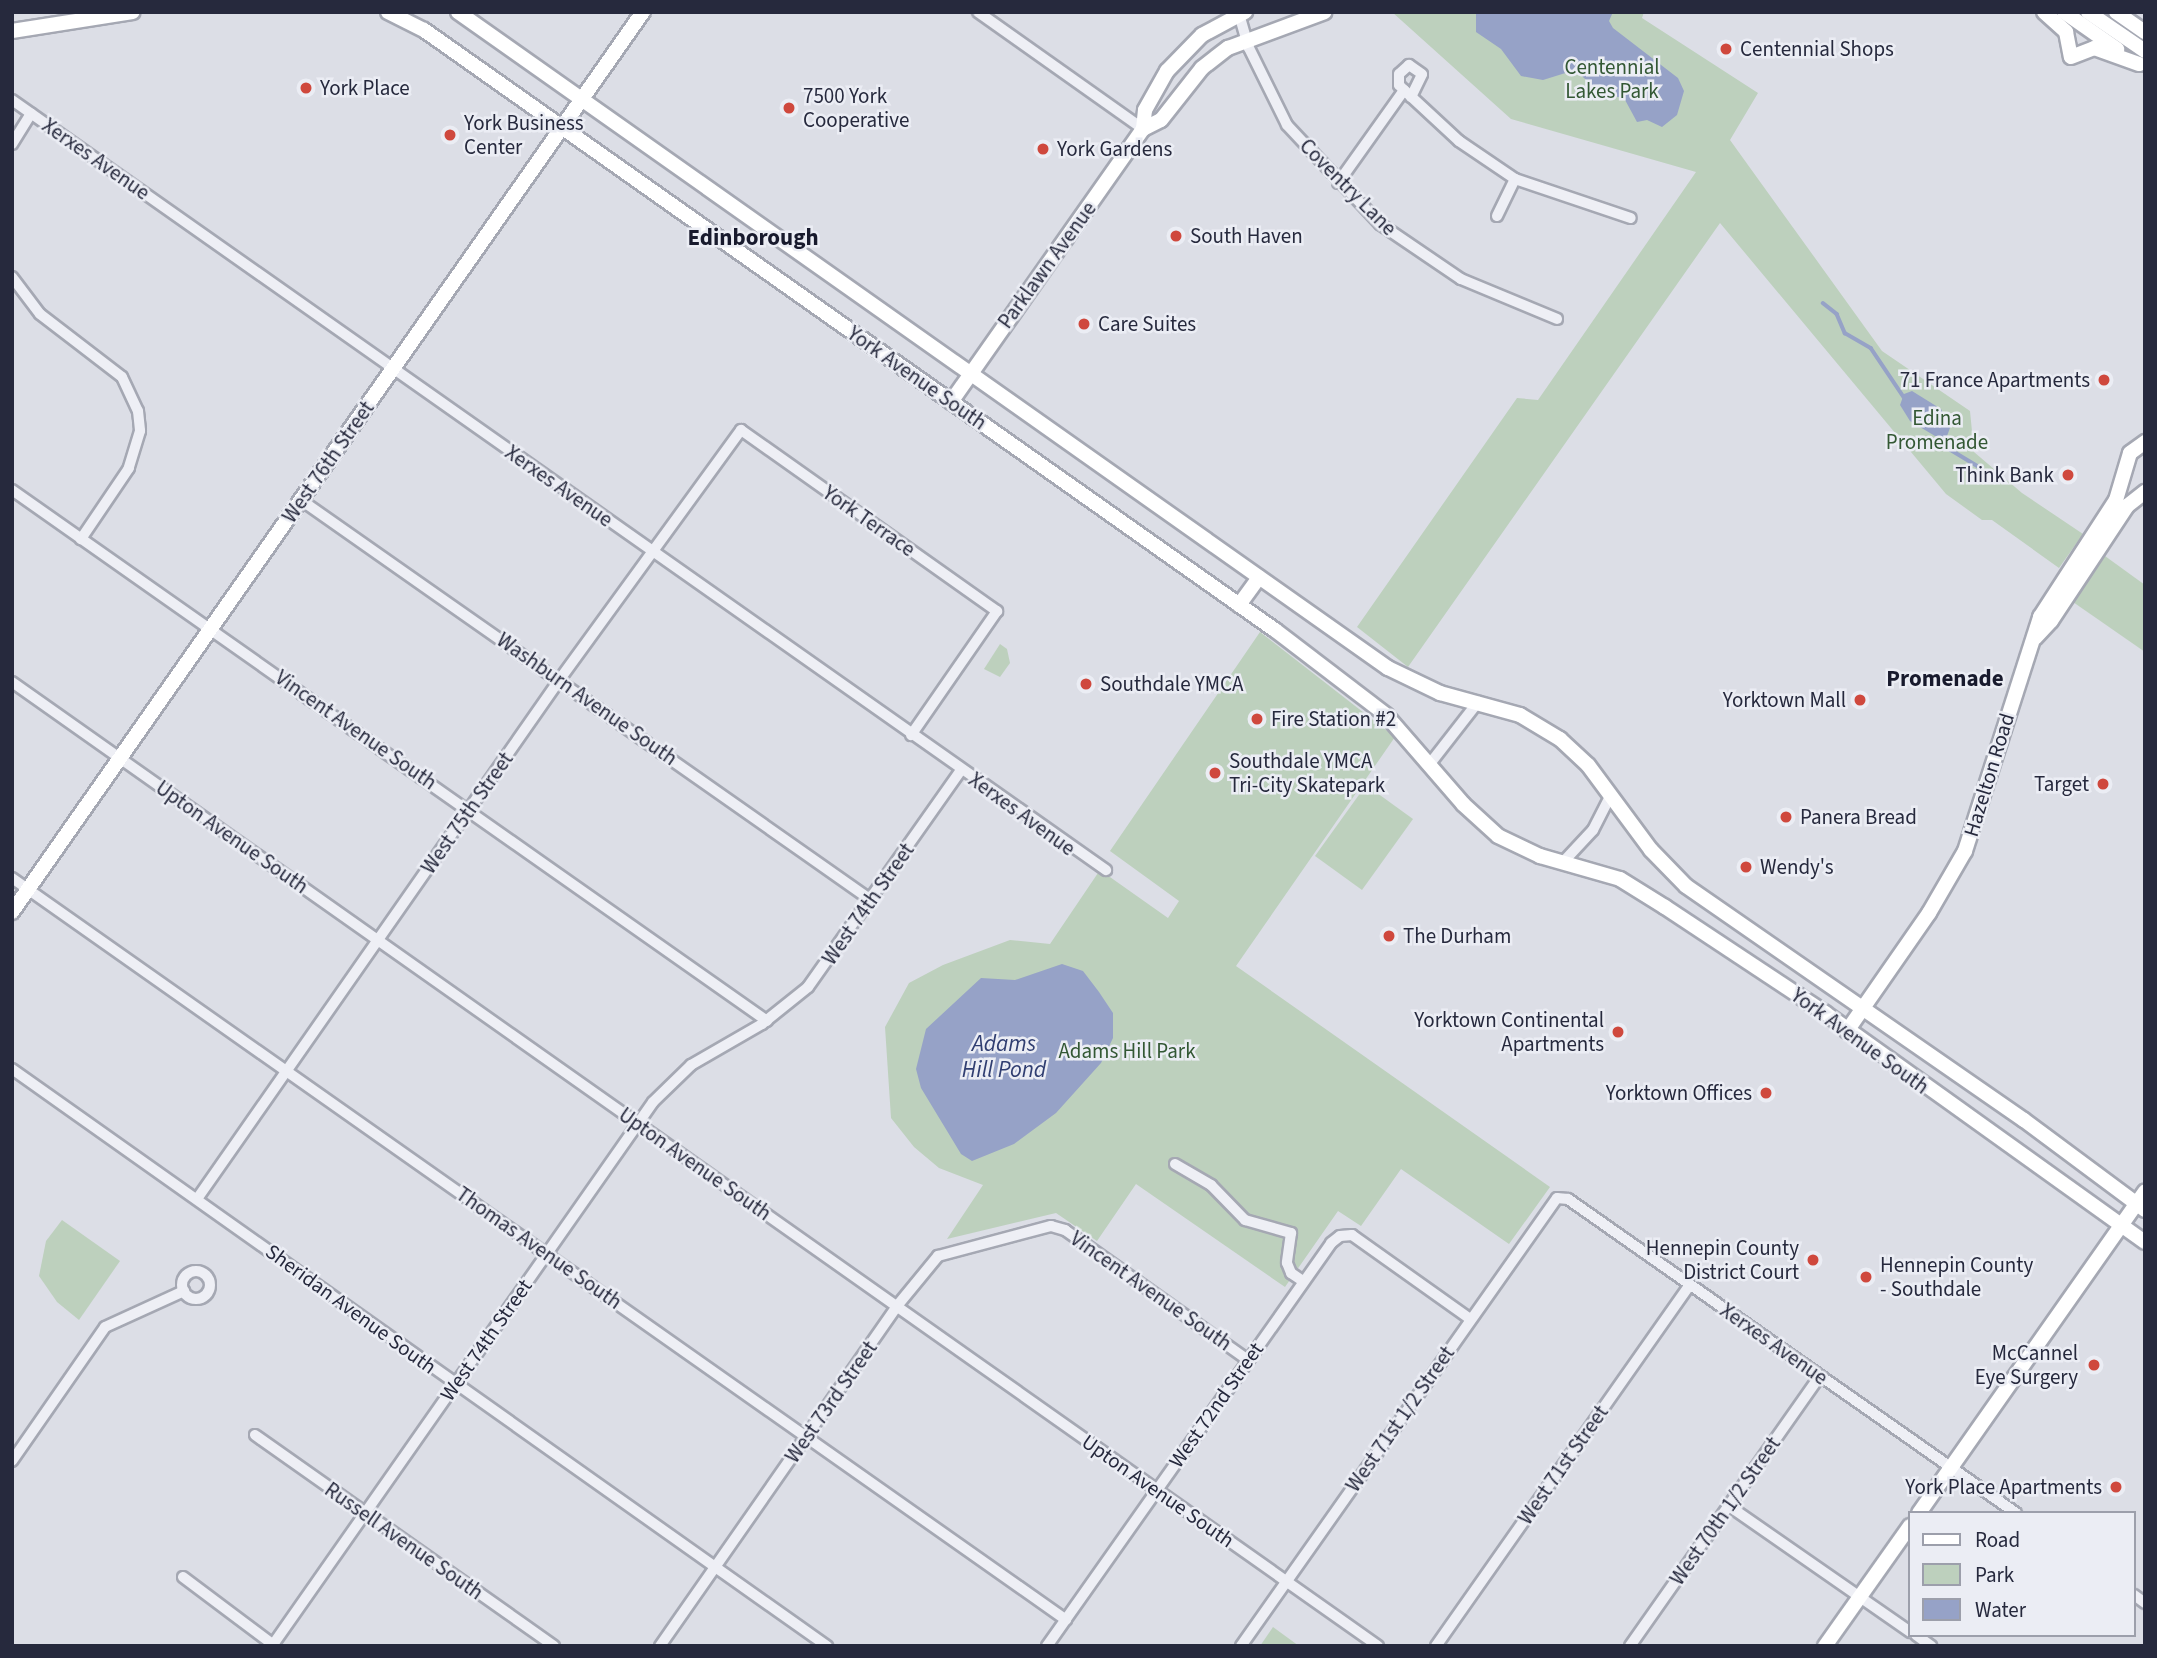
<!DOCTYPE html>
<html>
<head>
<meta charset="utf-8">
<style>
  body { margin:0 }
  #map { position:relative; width:2157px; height:1658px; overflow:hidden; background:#dcdee6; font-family:"Source Sans 3",sans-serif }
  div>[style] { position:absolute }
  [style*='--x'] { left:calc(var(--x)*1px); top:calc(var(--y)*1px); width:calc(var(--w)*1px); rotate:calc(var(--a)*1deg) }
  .green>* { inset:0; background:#bdd0bd }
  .water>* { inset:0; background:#96a2c7 }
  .stream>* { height:3.5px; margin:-1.75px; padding:0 1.75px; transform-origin:1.75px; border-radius:1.75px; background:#96a2c7 }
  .roads { filter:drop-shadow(2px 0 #a5a8b3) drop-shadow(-2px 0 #a5a8b3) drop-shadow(0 2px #a5a8b3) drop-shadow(0 -2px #a5a8b3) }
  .street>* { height:10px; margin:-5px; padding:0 5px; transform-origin:5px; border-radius:5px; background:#eeeff5 }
  .street>.ring { margin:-5px; padding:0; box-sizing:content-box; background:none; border:10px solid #eeeff5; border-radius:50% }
  .secondary>* { height:14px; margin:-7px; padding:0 7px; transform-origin:7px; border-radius:7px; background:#fff }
  .dots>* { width:19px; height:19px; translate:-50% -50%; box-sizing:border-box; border:4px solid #ebedf4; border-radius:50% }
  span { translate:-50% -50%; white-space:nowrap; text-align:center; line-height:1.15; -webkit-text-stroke:5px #ebedf4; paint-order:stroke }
  .poi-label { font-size:21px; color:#26293d }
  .left { translate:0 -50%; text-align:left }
  .right { translate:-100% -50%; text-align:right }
  .park-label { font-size:21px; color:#335834 }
  .street-label { font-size:21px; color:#26293d }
  .neighbourhood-label { font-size:23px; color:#181a2d; font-weight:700 }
  .water-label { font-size:23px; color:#303e71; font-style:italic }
  .frame { position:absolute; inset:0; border:14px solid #26293d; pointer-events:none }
  .legend { position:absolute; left:1908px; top:1511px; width:228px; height:126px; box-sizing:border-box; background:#ebedf4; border:2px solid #9c9fab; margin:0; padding:9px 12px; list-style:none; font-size:21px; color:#26293d }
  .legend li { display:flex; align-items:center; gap:14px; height:35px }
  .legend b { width:35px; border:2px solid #9c9fab }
</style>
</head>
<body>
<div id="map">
  <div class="green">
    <div style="clip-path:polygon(1392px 12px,1644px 12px,1642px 18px,1758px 93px,1730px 140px,1882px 351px,1970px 411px,1974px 452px,2022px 493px,2083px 534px,2059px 568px,1992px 520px,1982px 520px,1946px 494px,1720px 223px,1408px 667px,1357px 627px,1517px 398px,1538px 400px,1696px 172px,1511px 119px)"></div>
    <div style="clip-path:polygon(2105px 556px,2145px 585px,2145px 652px,2073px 602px)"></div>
    <div style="clip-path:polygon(1260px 632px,1395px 737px,1236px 966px,1550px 1187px,1509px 1244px,1401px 1169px,1361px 1226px,1338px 1211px,1285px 1287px,1136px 1184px,1097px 1241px,1056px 1213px,947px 1239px,983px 1185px,939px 1168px,914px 1147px,891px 1118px,885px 1027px,909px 983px,943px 965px,1010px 940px,1050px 944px,1100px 870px,1168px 918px,1179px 901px,1110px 851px)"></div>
    <div style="clip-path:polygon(1000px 644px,1007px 649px,1010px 663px,1000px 677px,984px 669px)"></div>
    <div style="clip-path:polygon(1366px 785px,1413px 819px,1362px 890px,1315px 856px)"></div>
    <div style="clip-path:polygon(62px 1220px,120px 1261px,79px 1320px,57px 1302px,39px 1276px,46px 1241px)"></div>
    <div style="clip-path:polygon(1273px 1627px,1299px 1646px,1260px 1646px)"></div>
  </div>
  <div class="water">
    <div style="clip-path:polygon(1613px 12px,1609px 21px,1613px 28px,1678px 78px,1684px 91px,1677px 115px,1662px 127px,1647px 120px,1637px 122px,1624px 98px,1602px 94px,1575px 70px,1543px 80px,1521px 76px,1501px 49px,1476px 32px,1476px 12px)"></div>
    <div style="clip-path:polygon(1912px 391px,1941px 409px,1950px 428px,1947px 436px,1935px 436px,1910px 421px,1900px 405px,1904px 394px)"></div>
    <div style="clip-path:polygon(1062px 964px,1083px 971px,1099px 992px,1113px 1013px,1113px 1038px,1101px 1063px,1056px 1113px,1014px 1144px,972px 1161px,961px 1154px,921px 1088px,916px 1069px,926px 1029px,981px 978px,1015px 980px)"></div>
  </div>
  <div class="stream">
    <div style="--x:1823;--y:303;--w:18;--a:38"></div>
    <div style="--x:1837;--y:314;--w:21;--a:67"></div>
    <div style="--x:1845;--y:333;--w:30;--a:30"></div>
    <div style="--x:1871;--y:348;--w:63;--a:56.1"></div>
    <div style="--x:1942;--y:434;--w:18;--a:61"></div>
    <div style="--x:1951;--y:450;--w:31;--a:31"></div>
    <div style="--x:1978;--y:466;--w:18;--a:47"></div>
  </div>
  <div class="roads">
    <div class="street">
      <div style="--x:978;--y:12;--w:202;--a:35.3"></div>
      <div style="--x:1239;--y:14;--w:35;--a:74"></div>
      <div style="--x:1249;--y:48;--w:86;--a:63.7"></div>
      <div style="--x:1287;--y:125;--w:136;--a:46.8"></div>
      <div style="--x:1380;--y:224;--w:98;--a:34.2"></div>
      <div style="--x:1461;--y:279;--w:104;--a:22.6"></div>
      <div style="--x:1411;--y:97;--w:25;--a:-64"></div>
      <div style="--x:1422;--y:74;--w:16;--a:-145"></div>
      <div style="--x:1409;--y:65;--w:13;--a:138"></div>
      <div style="--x:1399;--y:74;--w:11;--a:90"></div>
      <div style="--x:1399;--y:85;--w:7;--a:45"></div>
      <div style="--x:1404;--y:90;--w:75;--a:42.8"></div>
      <div style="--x:1459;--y:141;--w:68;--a:34.2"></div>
      <div style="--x:1515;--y:179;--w:122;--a:18.6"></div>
      <div style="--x:12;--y:100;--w:1338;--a:35.14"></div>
      <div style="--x:12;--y:144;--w:36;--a:-58"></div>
      <div style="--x:1338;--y:183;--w:114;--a:-54.6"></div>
      <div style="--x:1497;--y:216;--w:41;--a:-64.1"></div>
      <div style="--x:12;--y:277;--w:46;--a:52.9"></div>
      <div style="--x:40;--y:314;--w:103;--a:37.5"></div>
      <div style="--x:122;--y:377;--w:38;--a:65"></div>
      <div style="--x:138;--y:411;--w:20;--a:84"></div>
      <div style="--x:140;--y:431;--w:39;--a:107"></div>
      <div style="--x:129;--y:468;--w:86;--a:124.1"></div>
      <div style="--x:12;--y:490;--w:923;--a:35.12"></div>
      <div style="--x:301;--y:500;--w:696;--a:35.06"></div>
      <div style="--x:12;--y:682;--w:1672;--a:35.21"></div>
      <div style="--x:1429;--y:765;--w:80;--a:-52.1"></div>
      <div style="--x:1565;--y:860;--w:41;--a:-47"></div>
      <div style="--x:1593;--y:830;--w:39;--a:-63"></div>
      <div style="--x:12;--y:878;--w:1289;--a:35.14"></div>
      <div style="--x:12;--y:1069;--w:999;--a:35.3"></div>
      <div style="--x:1175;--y:1164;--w:42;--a:30.3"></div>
      <div style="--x:1211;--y:1185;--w:49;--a:45.8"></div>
      <div style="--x:1245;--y:1220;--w:48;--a:15.8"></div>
      <div style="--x:1291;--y:1233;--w:30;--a:98"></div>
      <div style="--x:1287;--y:1263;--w:11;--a:68"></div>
      <div style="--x:1291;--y:1273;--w:14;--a:34"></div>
      <div style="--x:197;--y:1199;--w:634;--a:-55.08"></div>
      <div style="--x:560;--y:679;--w:308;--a:-54"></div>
      <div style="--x:741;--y:430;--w:314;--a:35.3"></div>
      <div style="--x:997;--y:611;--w:151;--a:124.7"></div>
      <div class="ring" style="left:182px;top:1271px;width:18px;height:18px"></div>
      <div style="--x:255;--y:1435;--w:366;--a:35.2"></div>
      <div style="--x:12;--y:1461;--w:163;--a:-55.2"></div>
      <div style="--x:105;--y:1327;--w:87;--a:-24.5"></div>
      <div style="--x:1729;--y:1506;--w:221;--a:34.8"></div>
      <div style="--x:183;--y:1577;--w:115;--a:36.9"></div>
      <div style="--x:2134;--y:1595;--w:14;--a:36"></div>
      <div style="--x:1916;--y:1635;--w:19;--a:36"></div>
      <div style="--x:272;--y:1646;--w:664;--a:-54.99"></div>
      <div style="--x:653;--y:1102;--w:53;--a:-44.2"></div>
      <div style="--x:691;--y:1065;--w:82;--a:-30"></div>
      <div style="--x:762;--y:1024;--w:59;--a:-38.8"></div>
      <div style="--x:808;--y:987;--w:266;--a:-54.8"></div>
      <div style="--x:660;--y:1646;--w:414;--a:-55.1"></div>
      <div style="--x:897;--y:1306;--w:65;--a:-50.6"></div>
      <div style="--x:938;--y:1256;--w:117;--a:-14.9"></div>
      <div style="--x:1051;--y:1226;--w:15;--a:16"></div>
      <div style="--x:1065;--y:1230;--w:224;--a:35.4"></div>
      <div style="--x:1047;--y:1646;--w:493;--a:-54.8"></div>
      <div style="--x:1331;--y:1243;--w:11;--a:-38"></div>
      <div style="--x:1340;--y:1236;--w:12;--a:-5"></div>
      <div style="--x:1352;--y:1235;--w:145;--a:35.4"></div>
      <div style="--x:1241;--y:1646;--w:548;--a:-54.8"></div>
      <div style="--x:1557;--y:1198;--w:11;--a:5"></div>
      <div style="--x:1568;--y:1199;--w:547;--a:35.03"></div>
      <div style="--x:1436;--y:1646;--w:441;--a:-54.9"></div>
      <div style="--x:1630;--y:1646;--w:330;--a:-54.9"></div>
    </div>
    <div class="secondary">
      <div style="--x:388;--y:12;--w:40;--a:26.6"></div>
      <div style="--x:424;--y:30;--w:1041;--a:35.19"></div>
      <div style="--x:1275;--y:630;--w:140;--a:37.4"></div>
      <div style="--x:1386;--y:715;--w:118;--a:49.1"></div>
      <div style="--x:1463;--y:804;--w:47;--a:42.4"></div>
      <div style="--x:1498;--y:836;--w:47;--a:25.5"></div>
      <div style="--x:1540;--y:856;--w:83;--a:16"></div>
      <div style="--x:1620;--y:879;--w:53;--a:31.9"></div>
      <div style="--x:1665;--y:907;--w:192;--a:33.5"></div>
      <div style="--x:1825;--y:1013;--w:393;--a:35.6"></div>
      <div style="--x:458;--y:12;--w:1138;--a:35.2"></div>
      <div style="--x:1388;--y:668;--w:58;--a:25.7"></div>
      <div style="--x:1440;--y:693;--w:83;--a:15.4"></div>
      <div style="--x:1520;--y:715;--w:47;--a:31"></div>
      <div style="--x:1560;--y:739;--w:38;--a:43"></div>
      <div style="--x:1588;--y:765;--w:106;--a:53.5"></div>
      <div style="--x:1651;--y:850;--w:50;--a:45.8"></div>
      <div style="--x:1686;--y:886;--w:411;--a:34.7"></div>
      <div style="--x:2024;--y:1120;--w:151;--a:36.6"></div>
      <div style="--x:2044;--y:12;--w:30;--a:42"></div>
      <div style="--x:2066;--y:32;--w:25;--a:79"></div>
      <div style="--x:2071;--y:57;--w:25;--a:-21"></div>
      <div style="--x:2094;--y:48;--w:48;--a:19.6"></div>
      <div style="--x:2064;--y:12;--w:65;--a:34.9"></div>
      <div style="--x:2088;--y:12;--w:69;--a:34.4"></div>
      <div style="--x:2116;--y:12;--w:35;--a:35"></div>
      <div style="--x:12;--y:31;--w:122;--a:-8.9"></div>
      <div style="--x:1143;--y:129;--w:20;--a:-27"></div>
      <div style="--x:1161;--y:120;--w:66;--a:-51.7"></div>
      <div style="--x:1202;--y:68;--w:33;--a:-38"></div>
      <div style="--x:1228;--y:48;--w:103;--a:-20.4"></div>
      <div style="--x:951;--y:402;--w:334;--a:-54.9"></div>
      <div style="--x:1143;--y:129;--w:19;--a:-84"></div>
      <div style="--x:1145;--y:110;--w:45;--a:-60.6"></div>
      <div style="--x:1167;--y:71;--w:50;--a:-45.8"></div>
      <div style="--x:1202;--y:35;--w:49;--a:-28.1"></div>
      <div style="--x:1239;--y:605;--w:34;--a:-54"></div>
      <div style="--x:2035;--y:638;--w:23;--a:-47"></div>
      <div style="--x:2051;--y:621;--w:138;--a:-56.5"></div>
      <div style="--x:2127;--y:506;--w:23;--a:-38"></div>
      <div style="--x:12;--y:912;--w:1099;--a:-54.97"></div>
      <div style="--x:1847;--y:1031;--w:144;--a:-55.2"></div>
      <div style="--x:1929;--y:913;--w:72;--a:-59.9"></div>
      <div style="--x:1965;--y:851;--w:246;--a:-72.2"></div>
      <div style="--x:2040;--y:617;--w:140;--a:-57"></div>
      <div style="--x:2116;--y:500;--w:49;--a:-73.4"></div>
      <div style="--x:2130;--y:453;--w:19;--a:-36"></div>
      <div style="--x:1919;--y:1513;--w:393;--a:-54.9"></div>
      <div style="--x:1825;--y:1646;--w:147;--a:-54.7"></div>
    </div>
  </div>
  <div class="dots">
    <div style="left:1726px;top:49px;background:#cf483d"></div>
    <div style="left:306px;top:88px;background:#cf483d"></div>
    <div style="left:789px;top:108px;background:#cf483d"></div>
    <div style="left:450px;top:135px;background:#cf483d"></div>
    <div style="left:1043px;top:149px;background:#cf483d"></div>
    <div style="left:1176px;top:236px;background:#cf483d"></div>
    <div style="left:1084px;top:324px;background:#cf483d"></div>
    <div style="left:2104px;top:380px;background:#cf483d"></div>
    <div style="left:2068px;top:475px;background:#cf483d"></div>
    <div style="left:1086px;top:684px;background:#cf483d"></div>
    <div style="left:1860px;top:700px;background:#cf483d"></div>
    <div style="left:1257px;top:719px;background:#cf483d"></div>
    <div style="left:1215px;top:773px;background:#cf483d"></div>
    <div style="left:2103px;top:784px;background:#cf483d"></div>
    <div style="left:1786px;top:817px;background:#cf483d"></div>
    <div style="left:1746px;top:867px;background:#cf483d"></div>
    <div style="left:1389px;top:936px;background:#cf483d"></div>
    <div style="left:1618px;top:1032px;background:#cf483d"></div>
    <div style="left:1766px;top:1093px;background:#cf483d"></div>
    <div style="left:1813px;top:1260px;background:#cf483d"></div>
    <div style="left:1866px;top:1277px;background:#cf483d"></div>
    <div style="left:2094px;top:1365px;background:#cf483d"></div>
    <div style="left:2116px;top:1487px;background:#cf483d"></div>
  </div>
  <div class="poi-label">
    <span class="left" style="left:1740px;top:49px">Centennial Shops</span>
    <span class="left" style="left:320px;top:88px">York Place</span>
    <span class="left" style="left:803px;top:108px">7500 York<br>Cooperative</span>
    <span class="left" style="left:464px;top:135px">York Business<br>Center</span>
    <span class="left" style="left:1057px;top:149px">York Gardens</span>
    <span class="left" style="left:1190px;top:236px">South Haven</span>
    <span class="left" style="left:1098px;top:324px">Care Suites</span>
    <span class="right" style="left:2090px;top:380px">71 France Apartments</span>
    <span class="right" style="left:2054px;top:475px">Think Bank</span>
    <span class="left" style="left:1100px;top:684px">Southdale YMCA</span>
    <span class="right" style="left:1846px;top:700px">Yorktown Mall</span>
    <span class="left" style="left:1271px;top:719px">Fire Station #2</span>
    <span class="left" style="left:1229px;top:773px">Southdale YMCA<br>Tri-City Skatepark</span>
    <span class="right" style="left:2089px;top:784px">Target</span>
    <span class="left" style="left:1800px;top:817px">Panera Bread</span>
    <span class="left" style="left:1760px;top:867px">Wendy's</span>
    <span class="left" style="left:1403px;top:936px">The Durham</span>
    <span class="right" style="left:1604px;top:1032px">Yorktown Continental<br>Apartments</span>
    <span class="right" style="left:1752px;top:1093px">Yorktown Offices</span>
    <span class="right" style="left:1799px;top:1260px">Hennepin County<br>District Court</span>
    <span class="left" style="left:1880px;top:1277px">Hennepin County<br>- Southdale</span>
    <span class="right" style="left:2078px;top:1365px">McCannel<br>Eye Surgery</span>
    <span class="right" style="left:2102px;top:1487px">York Place Apartments</span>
  </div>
  <div class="park-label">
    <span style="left:1612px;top:79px">Centennial<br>Lakes Park</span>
    <span style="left:1937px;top:430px">Edina<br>Promenade</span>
    <span style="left:1127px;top:1051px">Adams Hill Park</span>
  </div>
  <div class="street-label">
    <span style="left:96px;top:159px;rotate:35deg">Xerxes Avenue</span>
    <span style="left:1348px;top:187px;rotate:45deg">Coventry Lane</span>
    <span style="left:1047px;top:265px;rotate:-54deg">Parklawn Avenue</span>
    <span style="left:917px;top:378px;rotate:35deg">York Avenue South</span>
    <span style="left:328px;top:462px;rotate:-55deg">West 76th Street</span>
    <span style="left:559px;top:486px;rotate:35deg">Xerxes Avenue</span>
    <span style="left:869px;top:521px;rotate:35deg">York Terrace</span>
    <span style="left:587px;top:699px;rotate:35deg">Washburn Avenue South</span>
    <span style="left:356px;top:730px;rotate:35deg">Vincent Avenue South</span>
    <span style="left:1989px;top:775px;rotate:-73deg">Hazelton Road</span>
    <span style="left:467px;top:813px;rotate:-55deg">West 75th Street</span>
    <span style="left:1022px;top:814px;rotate:36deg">Xerxes Avenue</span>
    <span style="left:232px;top:837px;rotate:35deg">Upton Avenue South</span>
    <span style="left:868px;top:904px;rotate:-55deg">West 74th Street</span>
    <span style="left:1860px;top:1041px;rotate:36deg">York Avenue South</span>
    <span style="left:695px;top:1164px;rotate:35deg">Upton Avenue South</span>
    <span style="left:539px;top:1248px;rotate:35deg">Thomas Avenue South</span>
    <span style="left:1151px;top:1291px;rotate:35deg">Vincent Avenue South</span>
    <span style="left:351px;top:1309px;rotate:36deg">Sheridan Avenue South</span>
    <span style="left:486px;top:1340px;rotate:-55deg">West 74th Street</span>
    <span style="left:1774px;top:1344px;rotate:35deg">Xerxes Avenue</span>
    <span style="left:831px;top:1402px;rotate:-55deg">West 73rd Street</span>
    <span style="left:1216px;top:1405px;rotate:-55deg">West 72nd Street</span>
    <span style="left:1400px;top:1419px;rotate:-55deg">West 71st 1/2 Street</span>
    <span style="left:1563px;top:1465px;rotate:-55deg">West 71st Street</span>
    <span style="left:1158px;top:1491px;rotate:35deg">Upton Avenue South</span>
    <span style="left:1725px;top:1511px;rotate:-55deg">West 70th 1/2 Street</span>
    <span style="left:404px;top:1541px;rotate:35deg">Russell Avenue South</span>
  </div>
  <div class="neighbourhood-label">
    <span style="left:753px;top:238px">Edinborough</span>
    <span style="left:1945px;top:679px">Promenade</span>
  </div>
  <div class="water-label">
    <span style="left:1004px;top:1057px">Adams<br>Hill Pond</span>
  </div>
  <div class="frame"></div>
  <ul class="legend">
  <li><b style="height:9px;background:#fff"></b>Road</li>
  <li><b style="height:19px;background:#bdd0bd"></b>Park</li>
  <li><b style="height:19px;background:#96a2c7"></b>Water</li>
  </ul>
</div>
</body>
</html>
